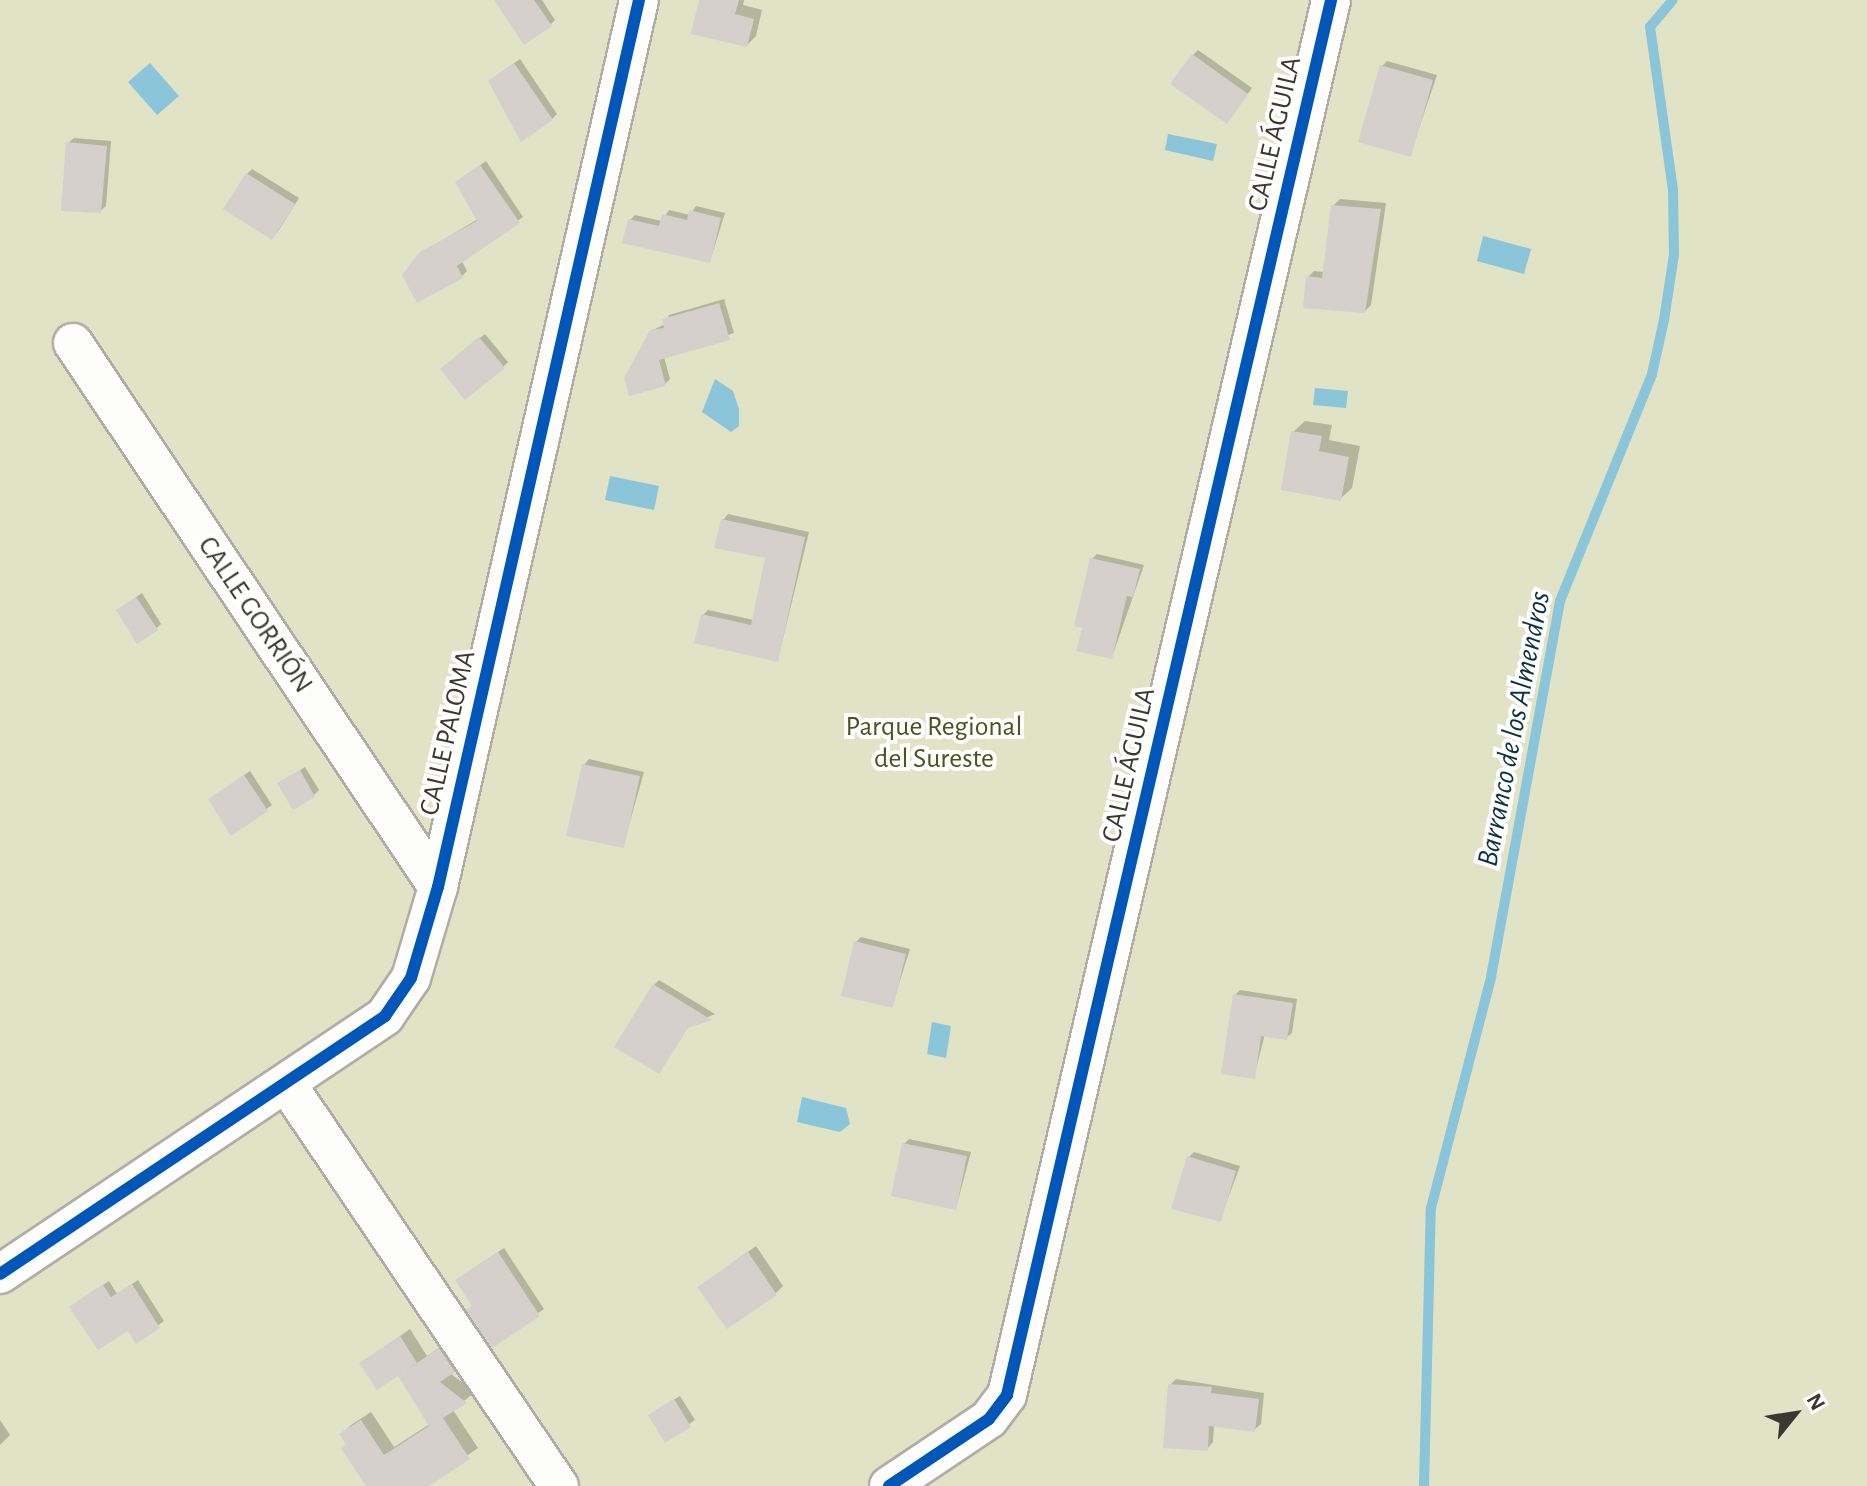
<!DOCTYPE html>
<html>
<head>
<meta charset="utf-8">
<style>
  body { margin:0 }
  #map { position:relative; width:1867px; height:1486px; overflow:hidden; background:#f4f1e8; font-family:"Alegreya Sans",sans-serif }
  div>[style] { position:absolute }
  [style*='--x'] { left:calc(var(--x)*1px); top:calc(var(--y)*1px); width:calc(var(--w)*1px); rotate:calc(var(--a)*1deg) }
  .green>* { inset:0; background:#e0e3c5 }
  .water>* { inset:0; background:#8bc5d9 }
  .shadow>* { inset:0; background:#0003 }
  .stream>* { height:10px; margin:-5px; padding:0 5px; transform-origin:5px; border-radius:5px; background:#8bc5d9 }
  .building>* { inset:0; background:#d5d0cb }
  .roads { filter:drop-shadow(2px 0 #b0ada7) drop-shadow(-2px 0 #b0ada7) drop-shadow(0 2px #b0ada7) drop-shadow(0 -2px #b0ada7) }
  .minor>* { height:38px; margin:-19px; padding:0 19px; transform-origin:19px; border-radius:19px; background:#fdfdfc }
  .cycleway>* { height:12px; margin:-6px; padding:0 6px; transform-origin:6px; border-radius:6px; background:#0057b8 }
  span { translate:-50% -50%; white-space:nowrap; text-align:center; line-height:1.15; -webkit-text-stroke:8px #fff; paint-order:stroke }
  .street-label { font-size:28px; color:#3a3830 }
  .park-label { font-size:28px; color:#4c531f }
  .water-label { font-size:30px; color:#0a3340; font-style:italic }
  .north { position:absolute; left:1755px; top:1374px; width:80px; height:80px; -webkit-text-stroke:6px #fff; paint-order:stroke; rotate:60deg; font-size:22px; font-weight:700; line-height:32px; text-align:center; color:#3a3830 }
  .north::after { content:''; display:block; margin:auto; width:28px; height:36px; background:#3a3830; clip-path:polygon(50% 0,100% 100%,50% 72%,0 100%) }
</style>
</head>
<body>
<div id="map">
  <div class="green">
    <div style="clip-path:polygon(0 0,1867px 0,1867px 1486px,0 1486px)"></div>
  </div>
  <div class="water">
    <div style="clip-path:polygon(150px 63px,179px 96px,157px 115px,128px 82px)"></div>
    <div style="clip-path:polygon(1168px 134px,1217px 144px,1213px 161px,1165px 150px)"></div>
    <div style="clip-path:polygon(1483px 236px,1531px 249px,1524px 274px,1477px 261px)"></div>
    <div style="clip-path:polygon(715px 379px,733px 391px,739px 409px,739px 426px,731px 432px,702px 412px)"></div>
    <div style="clip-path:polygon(1315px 388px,1348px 391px,1346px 408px,1313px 405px)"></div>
    <div style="clip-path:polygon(610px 476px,659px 486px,654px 510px,605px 500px)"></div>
    <div style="clip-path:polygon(932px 1022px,951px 1026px,946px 1058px,927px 1054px)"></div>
    <div style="clip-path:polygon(802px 1097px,846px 1108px,850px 1124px,840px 1132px,797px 1122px)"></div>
  </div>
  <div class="shadow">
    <div style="clip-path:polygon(496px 0,542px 0,555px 20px,550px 25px)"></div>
    <div style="clip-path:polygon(701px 0,744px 0,743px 5px,762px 10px,756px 36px,747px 45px)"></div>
    <div style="clip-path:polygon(1198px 50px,1252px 88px,1231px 117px,1193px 55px)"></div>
    <div style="clip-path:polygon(520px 59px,557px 114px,552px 119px,496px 76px)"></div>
    <div style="clip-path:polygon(1387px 61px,1437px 75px,1410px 155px,1382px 66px)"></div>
    <div style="clip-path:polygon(74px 138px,111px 141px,106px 206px,100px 211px,68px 143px)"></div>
    <div style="clip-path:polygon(486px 161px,523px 217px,462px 261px,467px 271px,462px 276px,418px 300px,421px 253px,478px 219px,463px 177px)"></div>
    <div style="clip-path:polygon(252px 169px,299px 198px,277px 233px,247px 174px)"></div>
    <div style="clip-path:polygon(1340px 199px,1386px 203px,1371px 305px,1365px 311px,1308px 277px,1314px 271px,1324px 272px,1333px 206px)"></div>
    <div style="clip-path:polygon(696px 206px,725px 213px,710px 261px,630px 220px,635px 215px,662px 221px,669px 210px,690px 215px)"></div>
    <div style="clip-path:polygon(724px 299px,734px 333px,664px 357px,670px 379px,665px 384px,651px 331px,665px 324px,669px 315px)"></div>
    <div style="clip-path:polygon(485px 334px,508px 362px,503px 367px,447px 364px)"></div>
    <div style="clip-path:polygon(1305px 421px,1332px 425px,1329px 440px,1360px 446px,1352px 488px,1340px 499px,1293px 432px)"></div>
    <div style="clip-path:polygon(728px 514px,809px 532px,778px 659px,702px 616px,708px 610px,754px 620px,767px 557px,723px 520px)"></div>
    <div style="clip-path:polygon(1097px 554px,1144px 565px,1112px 657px,1084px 626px,1092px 559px)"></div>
    <div style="clip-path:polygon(142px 593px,161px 624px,156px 629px,123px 606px)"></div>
    <div style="clip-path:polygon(589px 759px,644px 772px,623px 846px,584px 765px)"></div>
    <div style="clip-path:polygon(305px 767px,319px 790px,314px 795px,279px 784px)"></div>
    <div style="clip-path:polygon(250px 771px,272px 805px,232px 833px,210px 799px)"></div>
    <div style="clip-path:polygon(861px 937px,910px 949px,892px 1006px,856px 942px)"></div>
    <div style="clip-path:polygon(659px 980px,715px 1014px,689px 1025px,659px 1072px,654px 985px)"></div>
    <div style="clip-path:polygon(1240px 990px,1297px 999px,1292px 1033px,1286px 1038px,1265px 1034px,1254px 1077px,1235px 995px)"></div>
    <div style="clip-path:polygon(909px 1139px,971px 1152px,956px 1208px,904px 1144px)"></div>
    <div style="clip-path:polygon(1194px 1152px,1240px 1166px,1220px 1220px,1189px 1157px)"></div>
    <div style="clip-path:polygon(756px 1246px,783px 1286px,775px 1294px,699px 1287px)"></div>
    <div style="clip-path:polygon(504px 1248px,544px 1309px,492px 1345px,463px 1275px)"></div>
    <div style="clip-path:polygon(138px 1280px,164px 1321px,136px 1341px,128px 1328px,77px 1302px,109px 1281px,117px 1294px)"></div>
    <div style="clip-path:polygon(410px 1329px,427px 1356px,449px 1341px,463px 1361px,450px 1373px,475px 1392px,453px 1410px,478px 1448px,424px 1486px,368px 1486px,342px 1434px,351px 1425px,371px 1412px,394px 1447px,430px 1424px,406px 1368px,362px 1363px)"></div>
    <div style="clip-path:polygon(1176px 1379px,1264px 1393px,1261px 1424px,1254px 1430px,1214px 1425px,1213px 1442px,1207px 1449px,1170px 1385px)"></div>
    <div style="clip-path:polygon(680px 1396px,695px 1420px,666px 1440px,656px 1410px)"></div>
    <div style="clip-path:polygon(0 1420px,10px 1435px,0 1445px)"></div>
  </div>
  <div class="stream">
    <div style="--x:1424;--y:1486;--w:278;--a:-88.6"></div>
    <div style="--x:1431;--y:1208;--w:239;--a:-75.4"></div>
    <div style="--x:1491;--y:977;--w:382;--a:-79.6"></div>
    <div style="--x:1560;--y:601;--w:245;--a:-67.9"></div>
    <div style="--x:1652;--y:374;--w:55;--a:-77.5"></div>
    <div style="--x:1664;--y:320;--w:66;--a:-81.3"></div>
    <div style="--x:1674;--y:255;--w:65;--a:-90.9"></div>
    <div style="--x:1673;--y:190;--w:165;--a:-98"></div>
    <div style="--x:1650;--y:27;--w:35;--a:-50"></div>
  </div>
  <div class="building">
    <div style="clip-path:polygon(494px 0,534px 0,552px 26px,524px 45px)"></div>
    <div style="clip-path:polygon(699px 0,739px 0,735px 14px,754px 19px,747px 47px,691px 34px)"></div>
    <div style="clip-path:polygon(1192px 54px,1248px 94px,1227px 124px,1170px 84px)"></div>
    <div style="clip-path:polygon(514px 63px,553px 120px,521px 142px,488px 81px)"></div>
    <div style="clip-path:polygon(1380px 65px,1433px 80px,1411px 157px,1358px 142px)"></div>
    <div style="clip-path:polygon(66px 142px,107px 146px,101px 213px,61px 211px)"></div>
    <div style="clip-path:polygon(480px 165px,520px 223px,457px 266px,463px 278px,417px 303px,402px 275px,420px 252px,477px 221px,455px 182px)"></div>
    <div style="clip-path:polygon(246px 173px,295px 204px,272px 240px,223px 209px)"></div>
    <div style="clip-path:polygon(1331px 205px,1381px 209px,1365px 313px,1303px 308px,1306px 276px,1322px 278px)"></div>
    <div style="clip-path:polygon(689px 210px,721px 218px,710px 263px,622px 243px,628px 219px,659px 226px,662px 214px,687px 220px)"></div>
    <div style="clip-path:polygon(719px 303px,730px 340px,659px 360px,666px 386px,629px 396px,624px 378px,650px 330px,664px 328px,662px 319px)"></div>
    <div style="clip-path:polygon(479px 337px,505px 368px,465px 400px,440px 369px)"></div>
    <div style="clip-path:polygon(1291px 431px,1322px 436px,1319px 451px,1349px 457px,1341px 501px,1281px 490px)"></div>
    <div style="clip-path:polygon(721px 519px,805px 537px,778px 662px,694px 643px,701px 614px,751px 625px,765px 558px,714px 548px)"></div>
    <div style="clip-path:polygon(1090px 558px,1140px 569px,1133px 597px,1127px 596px,1112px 659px,1076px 651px,1082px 628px,1074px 626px)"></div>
    <div style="clip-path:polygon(136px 597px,158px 630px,137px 644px,116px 610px)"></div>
    <div style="clip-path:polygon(582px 764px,640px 776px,624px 848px,566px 836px)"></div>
    <div style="clip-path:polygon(300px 770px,315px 797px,293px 810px,277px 783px)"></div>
    <div style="clip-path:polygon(244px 775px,268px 811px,231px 836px,208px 799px)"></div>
    <div style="clip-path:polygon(854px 941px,906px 954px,893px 1008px,841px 996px)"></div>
    <div style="clip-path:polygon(653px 984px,712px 1020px,688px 1028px,659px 1074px,614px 1047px)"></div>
    <div style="clip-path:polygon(1233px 994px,1293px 1003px,1287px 1040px,1261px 1036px,1255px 1079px,1221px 1074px)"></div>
    <div style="clip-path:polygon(902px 1143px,967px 1156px,956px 1210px,891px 1196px)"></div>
    <div style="clip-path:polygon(1187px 1156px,1236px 1171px,1221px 1222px,1171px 1209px)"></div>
    <div style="clip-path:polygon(498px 1252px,540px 1316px,492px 1348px,466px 1310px,472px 1306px,455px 1280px)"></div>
    <div style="clip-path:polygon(748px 1252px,777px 1295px,727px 1329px,697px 1287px)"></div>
    <div style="clip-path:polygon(132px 1284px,160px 1328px,136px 1344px,128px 1331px,98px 1350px,69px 1307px,103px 1285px,111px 1297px)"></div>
    <div style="clip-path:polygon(400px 1336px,417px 1363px,377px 1390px,359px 1363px)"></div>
    <div style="clip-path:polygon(439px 1348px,455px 1372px,440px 1382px,467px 1403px,443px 1418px,470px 1459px,429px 1486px,366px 1486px,341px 1448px,346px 1444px,339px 1434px,361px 1420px,384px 1455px,429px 1426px,398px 1376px)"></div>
    <div style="clip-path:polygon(1168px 1384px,1212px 1387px,1211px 1393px,1259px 1399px,1255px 1432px,1209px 1426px,1208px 1451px,1163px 1448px)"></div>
    <div style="clip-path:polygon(674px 1399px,691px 1427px,665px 1443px,648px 1415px)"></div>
  </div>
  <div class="roads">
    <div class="minor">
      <div style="--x:73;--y:343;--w:655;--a:56.14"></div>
      <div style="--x:286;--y:1083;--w:487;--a:55.9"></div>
      <div style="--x:0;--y:1274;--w:463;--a:-33.8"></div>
      <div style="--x:385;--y:1016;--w:46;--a:-55.6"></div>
      <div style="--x:411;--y:978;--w:95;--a:-73.5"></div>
      <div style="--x:438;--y:887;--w:909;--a:-77.23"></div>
      <div style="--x:889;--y:1486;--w:120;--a:-33.8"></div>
      <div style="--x:989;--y:1419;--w:30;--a:-53"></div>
      <div style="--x:1007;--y:1395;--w:1432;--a:-76.92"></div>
    </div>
  </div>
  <div class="cycleway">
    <div style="--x:0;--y:1274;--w:463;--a:-33.8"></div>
    <div style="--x:385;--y:1016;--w:46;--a:-55.6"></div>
    <div style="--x:411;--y:978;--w:95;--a:-73.5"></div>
    <div style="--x:438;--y:887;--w:909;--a:-77.23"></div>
    <div style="--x:889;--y:1486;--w:120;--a:-33.8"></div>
    <div style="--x:989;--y:1419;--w:30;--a:-53"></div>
    <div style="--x:1007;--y:1395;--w:1432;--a:-76.92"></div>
  </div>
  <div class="street-label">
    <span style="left:1275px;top:134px;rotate:-77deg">CALLE ÁGUILA</span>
    <span style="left:255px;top:615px;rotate:56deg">CALLE GORRIÓN</span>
    <span style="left:448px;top:733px;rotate:-77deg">CALLE PALOMA</span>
    <span style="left:1129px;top:765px;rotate:-77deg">CALLE ÁGUILA</span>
  </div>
  <div class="park-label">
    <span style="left:934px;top:743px">Parque Regional<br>del Sureste</span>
  </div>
  <div class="water-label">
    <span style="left:1514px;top:729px;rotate:-79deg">Barranco de los Almendros</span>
  </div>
  <div class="north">N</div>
</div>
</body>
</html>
